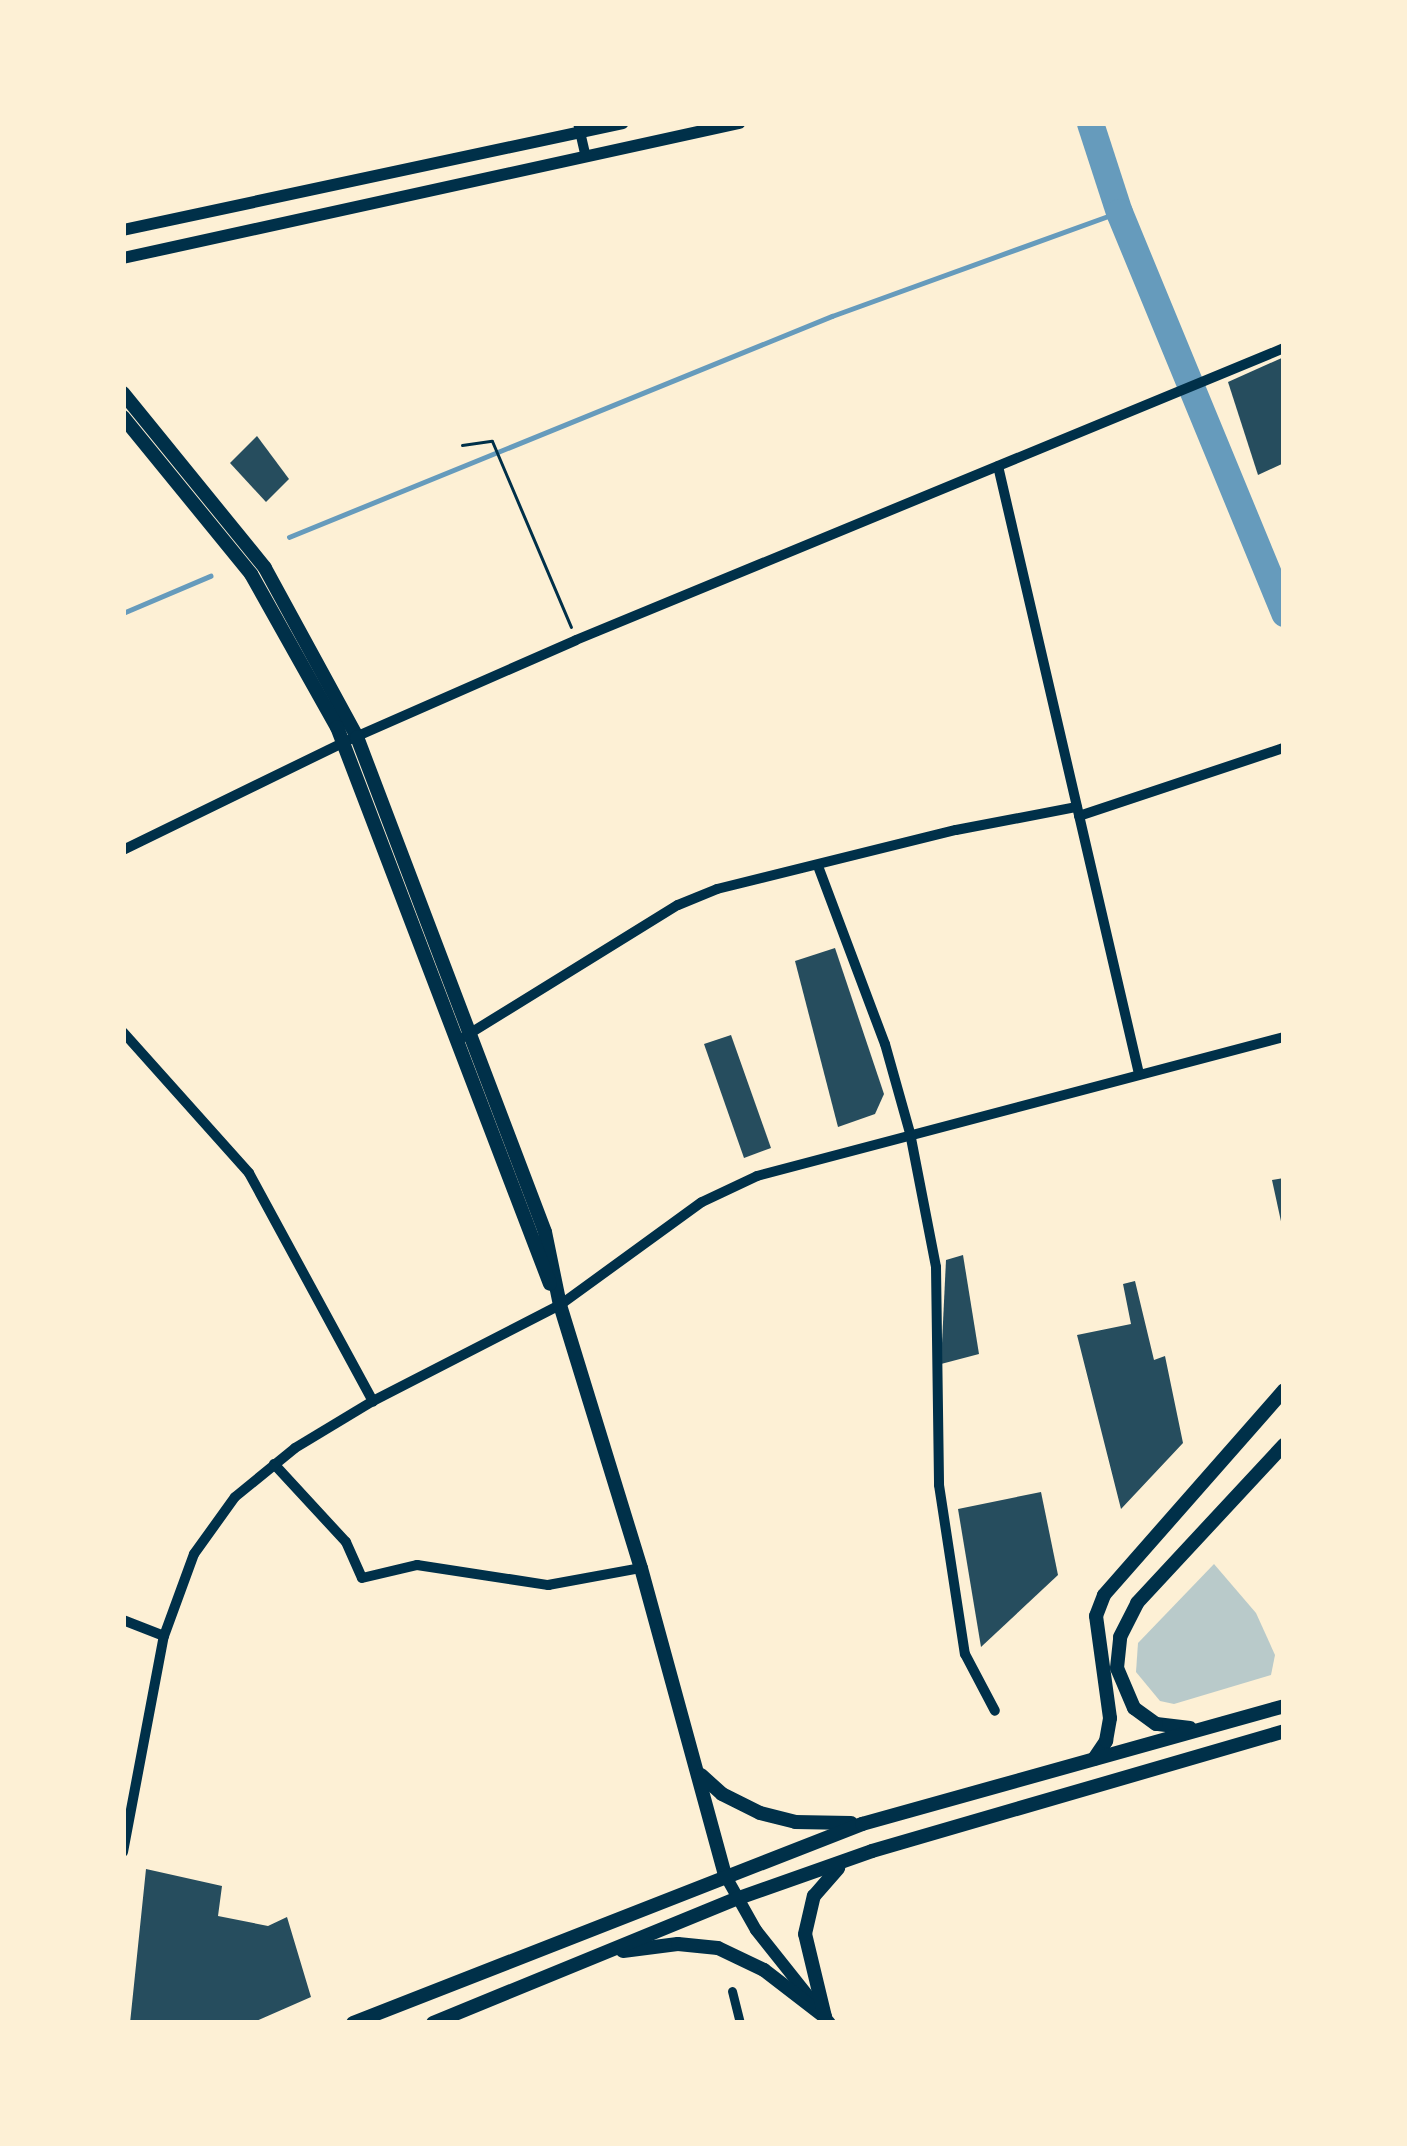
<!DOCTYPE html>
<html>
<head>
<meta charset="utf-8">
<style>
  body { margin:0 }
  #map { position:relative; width:1407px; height:2146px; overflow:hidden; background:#fdf0d5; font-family:Mulish,sans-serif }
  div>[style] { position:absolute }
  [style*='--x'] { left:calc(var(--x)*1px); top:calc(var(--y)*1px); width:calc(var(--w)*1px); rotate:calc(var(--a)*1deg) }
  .green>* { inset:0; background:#b9caca }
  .stream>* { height:4.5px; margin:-2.25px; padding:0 2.25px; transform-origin:2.25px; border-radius:2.25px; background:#669bbc }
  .river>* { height:27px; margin:-13.5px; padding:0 13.5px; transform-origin:13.5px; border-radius:13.5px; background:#669bbc }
  .building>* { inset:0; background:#264d5e }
  .path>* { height:3px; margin:-1.5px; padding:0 1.5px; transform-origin:1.5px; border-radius:1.5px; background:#003049 }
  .minor>* { height:9px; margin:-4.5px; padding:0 4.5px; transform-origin:4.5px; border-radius:4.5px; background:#003049 }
  .tertiary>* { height:10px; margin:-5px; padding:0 5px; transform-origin:5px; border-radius:5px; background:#003049 }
  .secondary>* { height:12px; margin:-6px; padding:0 6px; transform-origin:6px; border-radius:6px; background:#003049 }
  .primary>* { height:14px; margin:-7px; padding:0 7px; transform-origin:7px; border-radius:7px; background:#003049 }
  span { translate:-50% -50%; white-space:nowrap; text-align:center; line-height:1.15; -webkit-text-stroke:9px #fdf0d5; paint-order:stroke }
  .frame { position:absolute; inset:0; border:126px solid #fdf0d5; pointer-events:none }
</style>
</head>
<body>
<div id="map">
  <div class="green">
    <div style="clip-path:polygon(1214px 1564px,1256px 1613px,1275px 1655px,1271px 1675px,1174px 1704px,1160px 1701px,1136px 1672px,1138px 1643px)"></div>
  </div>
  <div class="stream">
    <div style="--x:289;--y:537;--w:586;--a:-22.15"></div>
    <div style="--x:832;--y:316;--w:305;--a:-19.9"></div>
    <div style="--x:123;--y:613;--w:95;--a:-23"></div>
  </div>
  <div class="river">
    <div style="--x:1090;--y:123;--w:94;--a:72"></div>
    <div style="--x:1119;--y:212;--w:434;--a:67.6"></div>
  </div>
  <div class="building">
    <div style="clip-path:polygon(1284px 357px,1284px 463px,1258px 475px,1228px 382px)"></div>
    <div style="clip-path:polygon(257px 436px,289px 479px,266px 502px,230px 463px)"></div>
    <div style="clip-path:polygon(835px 948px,884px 1094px,875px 1114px,838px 1127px,795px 961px)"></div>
    <div style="clip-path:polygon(731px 1035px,771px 1148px,744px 1158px,704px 1044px)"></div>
    <div style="clip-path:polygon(1284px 1178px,1284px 1225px,1282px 1226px,1272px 1180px)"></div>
    <div style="clip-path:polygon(963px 1255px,979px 1354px,941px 1364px,946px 1260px)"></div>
    <div style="clip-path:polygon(1135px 1281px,1154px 1360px,1165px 1356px,1183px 1443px,1121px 1509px,1077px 1335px,1131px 1324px,1123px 1284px)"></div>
    <div style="clip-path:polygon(1041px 1492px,1058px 1575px,981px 1647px,958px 1509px)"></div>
    <div style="clip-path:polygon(146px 1869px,222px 1886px,218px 1916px,268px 1926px,287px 1917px,311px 1997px,252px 2023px,130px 2023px)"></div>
  </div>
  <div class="path">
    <div style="--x:462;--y:445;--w:30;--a:-8"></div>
    <div style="--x:492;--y:441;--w:202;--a:67"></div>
  </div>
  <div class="minor">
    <div style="--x:732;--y:1991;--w:33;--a:76"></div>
  </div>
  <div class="tertiary">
    <div style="--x:578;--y:123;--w:35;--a:77"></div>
    <div style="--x:998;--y:466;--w:624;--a:76.94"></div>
    <div style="--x:1079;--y:816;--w:216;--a:-18.4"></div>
    <div style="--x:123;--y:850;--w:246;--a:-26"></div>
    <div style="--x:344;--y:742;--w:253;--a:-23.7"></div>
    <div style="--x:576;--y:640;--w:766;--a:-22.41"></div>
    <div style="--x:818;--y:866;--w:190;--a:69.4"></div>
    <div style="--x:885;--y:1044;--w:92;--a:74.3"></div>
    <div style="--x:910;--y:1133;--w:136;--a:79"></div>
    <div style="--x:936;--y:1267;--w:218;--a:89.2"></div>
    <div style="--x:939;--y:1485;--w:171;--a:81.3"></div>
    <div style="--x:965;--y:1654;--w:64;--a:62.2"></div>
    <div style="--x:123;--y:1032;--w:189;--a:48.2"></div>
    <div style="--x:249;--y:1173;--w:260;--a:61.5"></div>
    <div style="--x:464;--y:1037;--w:251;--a:-31.7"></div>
    <div style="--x:678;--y:905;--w:42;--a:-22.3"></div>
    <div style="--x:717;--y:889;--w:246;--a:-13.9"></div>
    <div style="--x:956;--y:830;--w:123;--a:-10.8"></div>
    <div style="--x:274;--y:1464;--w:106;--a:47.3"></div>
    <div style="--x:346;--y:1542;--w:39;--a:66"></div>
    <div style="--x:362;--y:1578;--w:57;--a:-13.3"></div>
    <div style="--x:417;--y:1565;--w:133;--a:8.7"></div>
    <div style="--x:548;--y:1585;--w:95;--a:-10.4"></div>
    <div style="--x:123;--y:1620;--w:44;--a:21.3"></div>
    <div style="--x:123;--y:1852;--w:220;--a:-79.3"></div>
    <div style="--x:164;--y:1636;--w:87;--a:-69.9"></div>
    <div style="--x:194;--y:1554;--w:70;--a:-54.3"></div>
    <div style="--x:235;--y:1497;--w:77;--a:-39.2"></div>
    <div style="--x:295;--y:1448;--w:91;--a:-31.1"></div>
    <div style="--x:373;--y:1401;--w:210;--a:-27.2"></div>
    <div style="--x:560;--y:1305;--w:175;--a:-36"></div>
    <div style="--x:702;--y:1202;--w:61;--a:-25.3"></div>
    <div style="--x:757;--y:1176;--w:545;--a:-14.78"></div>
  </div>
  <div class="secondary">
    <div style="--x:123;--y:230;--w:511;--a:-12.08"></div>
    <div style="--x:123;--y:258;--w:631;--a:-12.36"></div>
    <div style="--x:725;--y:1875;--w:63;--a:60.6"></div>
    <div style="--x:756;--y:1930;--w:119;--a:51.5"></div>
  </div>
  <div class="primary">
    <div style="--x:123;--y:393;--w:225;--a:50.9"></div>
    <div style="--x:265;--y:568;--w:192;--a:61.4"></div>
    <div style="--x:357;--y:737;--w:529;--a:69.2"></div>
    <div style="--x:545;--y:1232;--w:75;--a:78.4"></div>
    <div style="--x:560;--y:1305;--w:275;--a:72.9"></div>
    <div style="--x:641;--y:1568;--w:318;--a:74.7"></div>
    <div style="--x:123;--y:417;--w:203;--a:50.8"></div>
    <div style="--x:251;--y:574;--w:176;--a:60.7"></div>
    <div style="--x:337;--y:727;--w:596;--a:69.07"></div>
    <div style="--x:1190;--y:1728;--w:34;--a:-173"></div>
    <div style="--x:1156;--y:1724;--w:27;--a:-144"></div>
    <div style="--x:1134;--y:1708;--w:43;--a:-113"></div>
    <div style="--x:1117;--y:1668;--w:31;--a:-84"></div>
    <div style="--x:1120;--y:1637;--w:38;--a:-63"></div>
    <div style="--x:1137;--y:1603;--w:216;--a:-47.1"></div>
    <div style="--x:1094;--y:1759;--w:22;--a:-56"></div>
    <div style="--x:1106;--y:1741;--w:23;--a:-80"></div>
    <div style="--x:1110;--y:1718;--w:103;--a:-97.8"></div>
    <div style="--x:1096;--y:1616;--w:22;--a:-69"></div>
    <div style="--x:1104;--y:1595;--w:273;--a:-48.7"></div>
    <div style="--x:701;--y:1775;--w:28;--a:42"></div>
    <div style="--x:722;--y:1794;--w:42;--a:26.6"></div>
    <div style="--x:760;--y:1813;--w:36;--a:14"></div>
    <div style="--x:795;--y:1822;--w:56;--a:1"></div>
    <div style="--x:623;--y:1951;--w:55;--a:-7.3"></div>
    <div style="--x:678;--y:1944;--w:40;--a:5.7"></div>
    <div style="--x:718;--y:1948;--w:51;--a:25.6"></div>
    <div style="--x:764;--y:1970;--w:77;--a:37.6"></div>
    <div style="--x:825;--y:2017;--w:85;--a:-103.5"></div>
    <div style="--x:805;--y:1934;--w:39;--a:-77"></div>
    <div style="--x:814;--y:1896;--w:37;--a:-49"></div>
    <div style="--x:353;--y:2023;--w:547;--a:-21.35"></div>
    <div style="--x:862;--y:1824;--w:438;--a:-15.6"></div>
    <div style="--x:433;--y:2023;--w:327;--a:-22.3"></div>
    <div style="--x:736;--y:1899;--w:144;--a:-19.4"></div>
    <div style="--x:872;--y:1851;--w:429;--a:-16.2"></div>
  </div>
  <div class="frame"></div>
</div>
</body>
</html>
